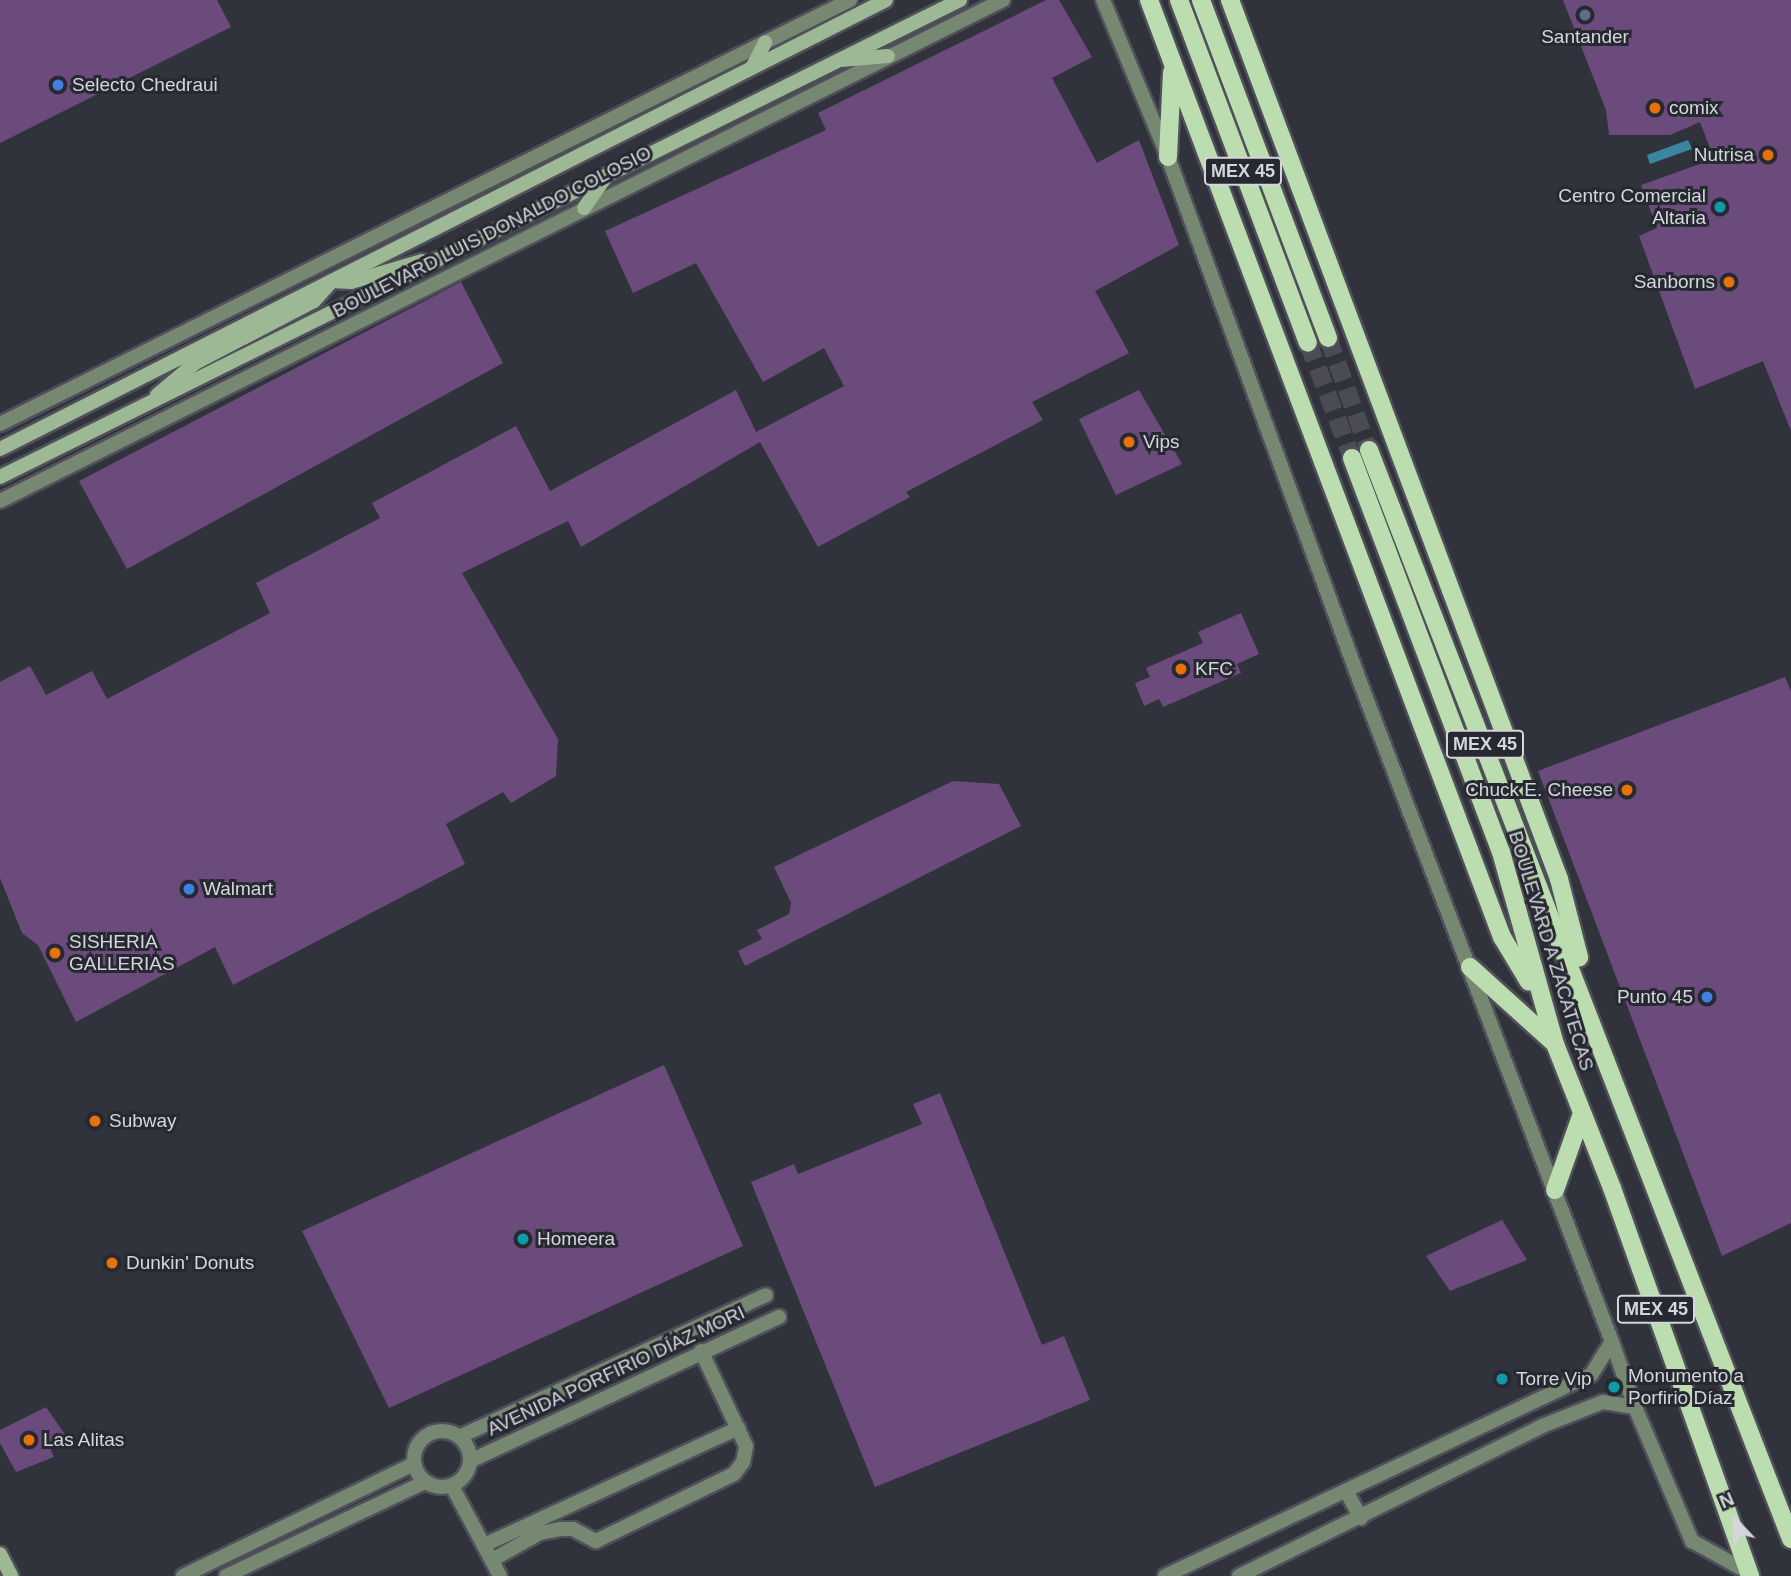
<!DOCTYPE html>
<html>
<head>
<meta charset="utf-8">
<style>
  body { margin:0 }
  #map { position:relative; width:1791px; height:1576px; overflow:hidden; background:#31333c; font-family:Arial,sans-serif }
  div>[style] { position:absolute }
  [style*='--x'] { left:calc(var(--x)*1px); top:calc(var(--y)*1px); width:calc(var(--w)*1px); rotate:calc(var(--a)*1deg) }
  .water>* { inset:0; background:#38879e }
  .building>* { inset:0; background:#6b4b7b }
  .primary-tunnel>* { height:18px; margin-top:-9px; transform-origin:0; background:repeating-linear-gradient(90deg,#4a4b54 0 18px,transparent 0 27px) }
  .roads { filter:drop-shadow(2px 0 #4f5059) drop-shadow(-2px 0 #4f5059) drop-shadow(0 2px #4f5059) drop-shadow(0 -2px #4f5059) }
  .minor>* { height:14px; margin:-7px; padding:0 7px; transform-origin:7px; border-radius:7px; background:#778872 }
  .minor>.ring { margin:-7px; padding:0; box-sizing:content-box; background:none; border:14px solid #778872; border-radius:50% }
  .tertiary>* { height:14px; margin:-7px; padding:0 7px; transform-origin:7px; border-radius:7px; background:#778872 }
  .secondary>* { height:14px; margin:-7px; padding:0 7px; transform-origin:7px; border-radius:7px; background:#9db895 }
  .primary>* { height:18px; margin:-9px; padding:0 9px; transform-origin:9px; border-radius:9px; background:#bbddaf }
  .dots>* { width:19px; height:19px; translate:-50% -50%; box-sizing:border-box; border:4px solid #272932; border-radius:50% }
  span { translate:-50% -50%; white-space:nowrap; text-align:center; line-height:1.15; -webkit-text-stroke:6px #272932; paint-order:stroke }
  .shield-label span { padding:2px 5px; background:#272932; border:2px solid; border-radius:5px; -webkit-text-stroke-width:0 }
  .shield-label { font-size:18px; color:#d5d6dc; font-weight:700 }
  .poi-label { font-size:19px; color:#d5d6dc }
  .left { translate:0 -50%; text-align:left }
  .right { translate:-100% -50%; text-align:right }
  .street-label { font-size:19px; color:#d5d6dc }
  .north { position:absolute; left:1700px; top:1485px; width:70px; height:70px; -webkit-text-stroke:5px #272932; paint-order:stroke; rotate:337deg; font-size:19px; font-weight:700; line-height:28px; text-align:center; color:#d5d6dc }
  .north::after { content:''; display:block; margin:auto; width:24px; height:32px; background:#d5d6dc; clip-path:polygon(50% 0,100% 100%,50% 72%,0 100%) }
</style>
</head>
<body>
<div id="map">
  <div class="water">
    <div style="clip-path:polygon(1688px 140px,1692px 149px,1650px 164px,1647px 155px)"></div>
  </div>
  <div class="building">
    <div style="clip-path:polygon(0 0,217px 0,231px 27px,0 143px)"></div>
    <div style="clip-path:polygon(1046px 0,1059px 0,1092px 57px,1052px 78px,1097px 163px,1139px 140px,1179px 245px,1095px 291px,1129px 353px,1032px 402px,1043px 420px,906px 492px,910px 497px,818px 547px,760px 442px,581px 547px,568px 521px,462px 573px,558px 739px,556px 776px,511px 803px,503px 792px,446px 824px,465px 864px,233px 985px,215px 947px,76px 1022px,38px 945px,22px 933px,0 878px,0 682px,30px 666px,46px 695px,92px 671px,107px 699px,270px 613px,256px 583px,380px 518px,372px 503px,516px 426px,550px 491px,736px 390px,756px 432px,844px 386px,824px 348px,763px 382px,696px 263px,633px 293px,605px 231px,826px 130px,818px 113px)"></div>
    <div style="clip-path:polygon(1563px 0,1791px 0,1791px 431px,1763px 361px,1695px 389px,1639px 236px,1657px 228px,1641px 185px,1714px 159px,1700px 122px,1670px 135px,1609px 135px,1606px 110px)"></div>
    <div style="clip-path:polygon(461px 282px,503px 363px,127px 569px,79px 481px)"></div>
    <div style="clip-path:polygon(1139px 390px,1182px 464px,1116px 495px,1079px 419px)"></div>
    <div style="clip-path:polygon(1241px 613px,1259px 654px,1237px 664px,1241px 673px,1163px 707px,1159px 699px,1144px 706px,1135px 683px,1150px 677px,1146px 668px,1203px 643px,1198px 632px)"></div>
    <div style="clip-path:polygon(1785px 677px,1791px 691px,1791px 1223px,1722px 1256px,1538px 771px)"></div>
    <div style="clip-path:polygon(953px 781px,999px 784px,1021px 826px,745px 966px,738px 951px,762px 939px,757px 930px,789px 914px,791px 903px,774px 867px)"></div>
    <div style="clip-path:polygon(664px 1065px,743px 1246px,389px 1408px,302px 1231px)"></div>
    <div style="clip-path:polygon(940px 1093px,1042px 1345px,1064px 1336px,1090px 1400px,875px 1487px,751px 1182px,794px 1164px,798px 1174px,922px 1124px,913px 1104px)"></div>
    <div style="clip-path:polygon(1502px 1220px,1527px 1260px,1450px 1291px,1426px 1256px)"></div>
    <div style="clip-path:polygon(46px 1407px,66px 1436px,48px 1444px,54px 1457px,16px 1472px,0 1443px,0 1430px)"></div>
  </div>
  <div class="primary-tunnel">
    <div style="--x:1328;--y:338;--w:119;--a:69.9"></div>
    <div style="--x:1308;--y:343;--w:123;--a:69.1"></div>
  </div>
  <div class="roads">
    <div class="minor">
      <div style="--x:1103;--y:0;--w:170;--a:67.5"></div>
      <div style="--x:1168;--y:157;--w:559;--a:69.91"></div>
      <div style="--x:1360;--y:682;--w:706;--a:69.1"></div>
      <div style="--x:0;--y:424;--w:950;--a:-26.51"></div>
      <div style="--x:0;--y:501;--w:1121;--a:-26.54"></div>
      <div class="ring" style="left:414px;top:1431px;width:42px;height:42px"></div>
      <div style="--x:459;--y:1437;--w:338;--a:-24.8"></div>
      <div style="--x:470;--y:1461;--w:341;--a:-25"></div>
      <div style="--x:452;--y:1486;--w:102;--a:61.9"></div>
      <div style="--x:484;--y:1545;--w:280;--a:-24.7"></div>
      <div style="--x:492;--y:1560;--w:55;--a:-29.4"></div>
      <div style="--x:540;--y:1533;--w:20;--a:-11"></div>
      <div style="--x:560;--y:1529;--w:13;--a:0"></div>
      <div style="--x:573;--y:1529;--w:26;--a:28"></div>
      <div style="--x:596;--y:1541;--w:153;--a:-25.9"></div>
      <div style="--x:734;--y:1474;--w:15;--a:-53"></div>
      <div style="--x:743;--y:1462;--w:16;--a:-79"></div>
      <div style="--x:746;--y:1446;--w:105;--a:-115.3"></div>
      <div style="--x:183;--y:1576;--w:257;--a:-25.9"></div>
      <div style="--x:226;--y:1576;--w:220;--a:-25.3"></div>
    </div>
    <div class="tertiary">
      <div style="--x:1612;--y:1342;--w:69;--a:70.5"></div>
      <div style="--x:1346;--y:1491;--w:31;--a:61"></div>
      <div style="--x:1165;--y:1576;--w:471;--a:-25.3"></div>
      <div style="--x:1591;--y:1375;--w:39;--a:-58"></div>
      <div style="--x:1239;--y:1576;--w:338;--a:-26.3"></div>
      <div style="--x:1542;--y:1426;--w:66;--a:-21.5"></div>
      <div style="--x:1603;--y:1402;--w:32;--a:9"></div>
      <div style="--x:1635;--y:1407;--w:146;--a:67"></div>
      <div style="--x:1692;--y:1541;--w:64;--a:29"></div>
    </div>
    <div class="secondary">
      <div style="--x:841;--y:60;--w:47;--a:-4.9"></div>
      <div style="--x:752;--y:68;--w:29;--a:-63"></div>
      <div style="--x:584;--y:208;--w:40;--a:-55.1"></div>
      <div style="--x:157;--y:395;--w:50;--a:-40.1"></div>
      <div style="--x:195;--y:363;--w:134;--a:-27.5"></div>
      <div style="--x:314;--y:301;--w:27;--a:-48"></div>
      <div style="--x:332;--y:281;--w:19;--a:3"></div>
      <div style="--x:351;--y:282;--w:74;--a:-16.5"></div>
      <div style="--x:0;--y:449;--w:993;--a:-26.87"></div>
      <div style="--x:0;--y:477;--w:1072;--a:-26.42"></div>
      <div style="--x:0;--y:1554;--w:25;--a:63"></div>
    </div>
    <div class="primary">
      <div style="--x:1149;--y:0;--w:1001;--a:69.36"></div>
      <div style="--x:1502;--y:937;--w:52;--a:59"></div>
      <div style="--x:1179;--y:0;--w:366;--a:69.4"></div>
      <div style="--x:1201;--y:0;--w:361;--a:69.4"></div>
      <div style="--x:1230;--y:0;--w:939;--a:69.48"></div>
      <div style="--x:1559;--y:879;--w:81;--a:75.6"></div>
      <div style="--x:1168;--y:157;--w:85;--a:-87.3"></div>
      <div style="--x:1369;--y:450;--w:1168;--a:68.82"></div>
      <div style="--x:1352;--y:458;--w:421;--a:69.3"></div>
      <div style="--x:1501;--y:852;--w:199;--a:74.3"></div>
      <div style="--x:1555;--y:1044;--w:155;--a:68.4"></div>
      <div style="--x:1612;--y:1188;--w:412;--a:70.4"></div>
      <div style="--x:1470;--y:967;--w:112;--a:42.1"></div>
      <div style="--x:1555;--y:1190;--w:78;--a:-70.6"></div>
    </div>
  </div>
  <div class="dots">
    <div style="left:1585px;top:15px;background:#5c6f8a"></div>
    <div style="left:58px;top:85px;background:#3f7fe0"></div>
    <div style="left:1655px;top:108px;background:#e8710a"></div>
    <div style="left:1768px;top:155px;background:#e8710a"></div>
    <div style="left:1720px;top:207px;background:#0f9aa8"></div>
    <div style="left:1729px;top:282px;background:#e8710a"></div>
    <div style="left:1129px;top:442px;background:#e8710a"></div>
    <div style="left:1181px;top:669px;background:#e8710a"></div>
    <div style="left:1627px;top:790px;background:#e8710a"></div>
    <div style="left:189px;top:889px;background:#3f7fe0"></div>
    <div style="left:55px;top:953px;background:#e8710a"></div>
    <div style="left:1707px;top:997px;background:#3f7fe0"></div>
    <div style="left:95px;top:1121px;background:#e8710a"></div>
    <div style="left:523px;top:1239px;background:#0f9aa8"></div>
    <div style="left:112px;top:1263px;background:#e8710a"></div>
    <div style="left:1502px;top:1379px;background:#0f9aa8"></div>
    <div style="left:1614px;top:1387px;background:#0f9aa8"></div>
    <div style="left:29px;top:1440px;background:#e8710a"></div>
  </div>
  <div class="shield-label">
    <span style="left:1243px;top:171px">MEX 45</span>
    <span style="left:1485px;top:744px">MEX 45</span>
    <span style="left:1656px;top:1309px">MEX 45</span>
  </div>
  <div class="poi-label">
    <span style="left:1585px;top:37px">Santander</span>
    <span class="left" style="left:72px;top:85px">Selecto Chedraui</span>
    <span class="left" style="left:1669px;top:108px">comix</span>
    <span class="right" style="left:1754px;top:155px">Nutrisa</span>
    <span class="right" style="left:1706px;top:207px">Centro Comercial<br>Altaria</span>
    <span class="right" style="left:1715px;top:282px">Sanborns</span>
    <span class="left" style="left:1143px;top:442px">Vips</span>
    <span class="left" style="left:1195px;top:669px">KFC</span>
    <span class="right" style="left:1613px;top:790px">Chuck E. Cheese</span>
    <span class="left" style="left:203px;top:889px">Walmart</span>
    <span class="left" style="left:69px;top:953px">SISHERIA<br>GALLERIAS</span>
    <span class="right" style="left:1693px;top:997px">Punto 45</span>
    <span class="left" style="left:109px;top:1121px">Subway</span>
    <span class="left" style="left:537px;top:1239px">Homeera</span>
    <span class="left" style="left:126px;top:1263px">Dunkin' Donuts</span>
    <span class="left" style="left:1628px;top:1387px">Monumento a<br>Porfirio Díaz</span>
    <span class="left" style="left:1516px;top:1379px">Torre Vip</span>
    <span class="left" style="left:43px;top:1440px">Las Alitas</span>
  </div>
  <div class="street-label">
    <span style="left:492px;top:232px;rotate:-27deg">BOULEVARD LUIS DONALDO COLOSIO</span>
    <span style="left:1551px;top:951px;rotate:73deg">BOULEVARD A ZACATECAS</span>
    <span style="left:616px;top:1371px;rotate:-25deg">AVENIDA PORFIRIO DÍAZ MORI</span>
  </div>
  <div class="north">N</div>
</div>
</body>
</html>
